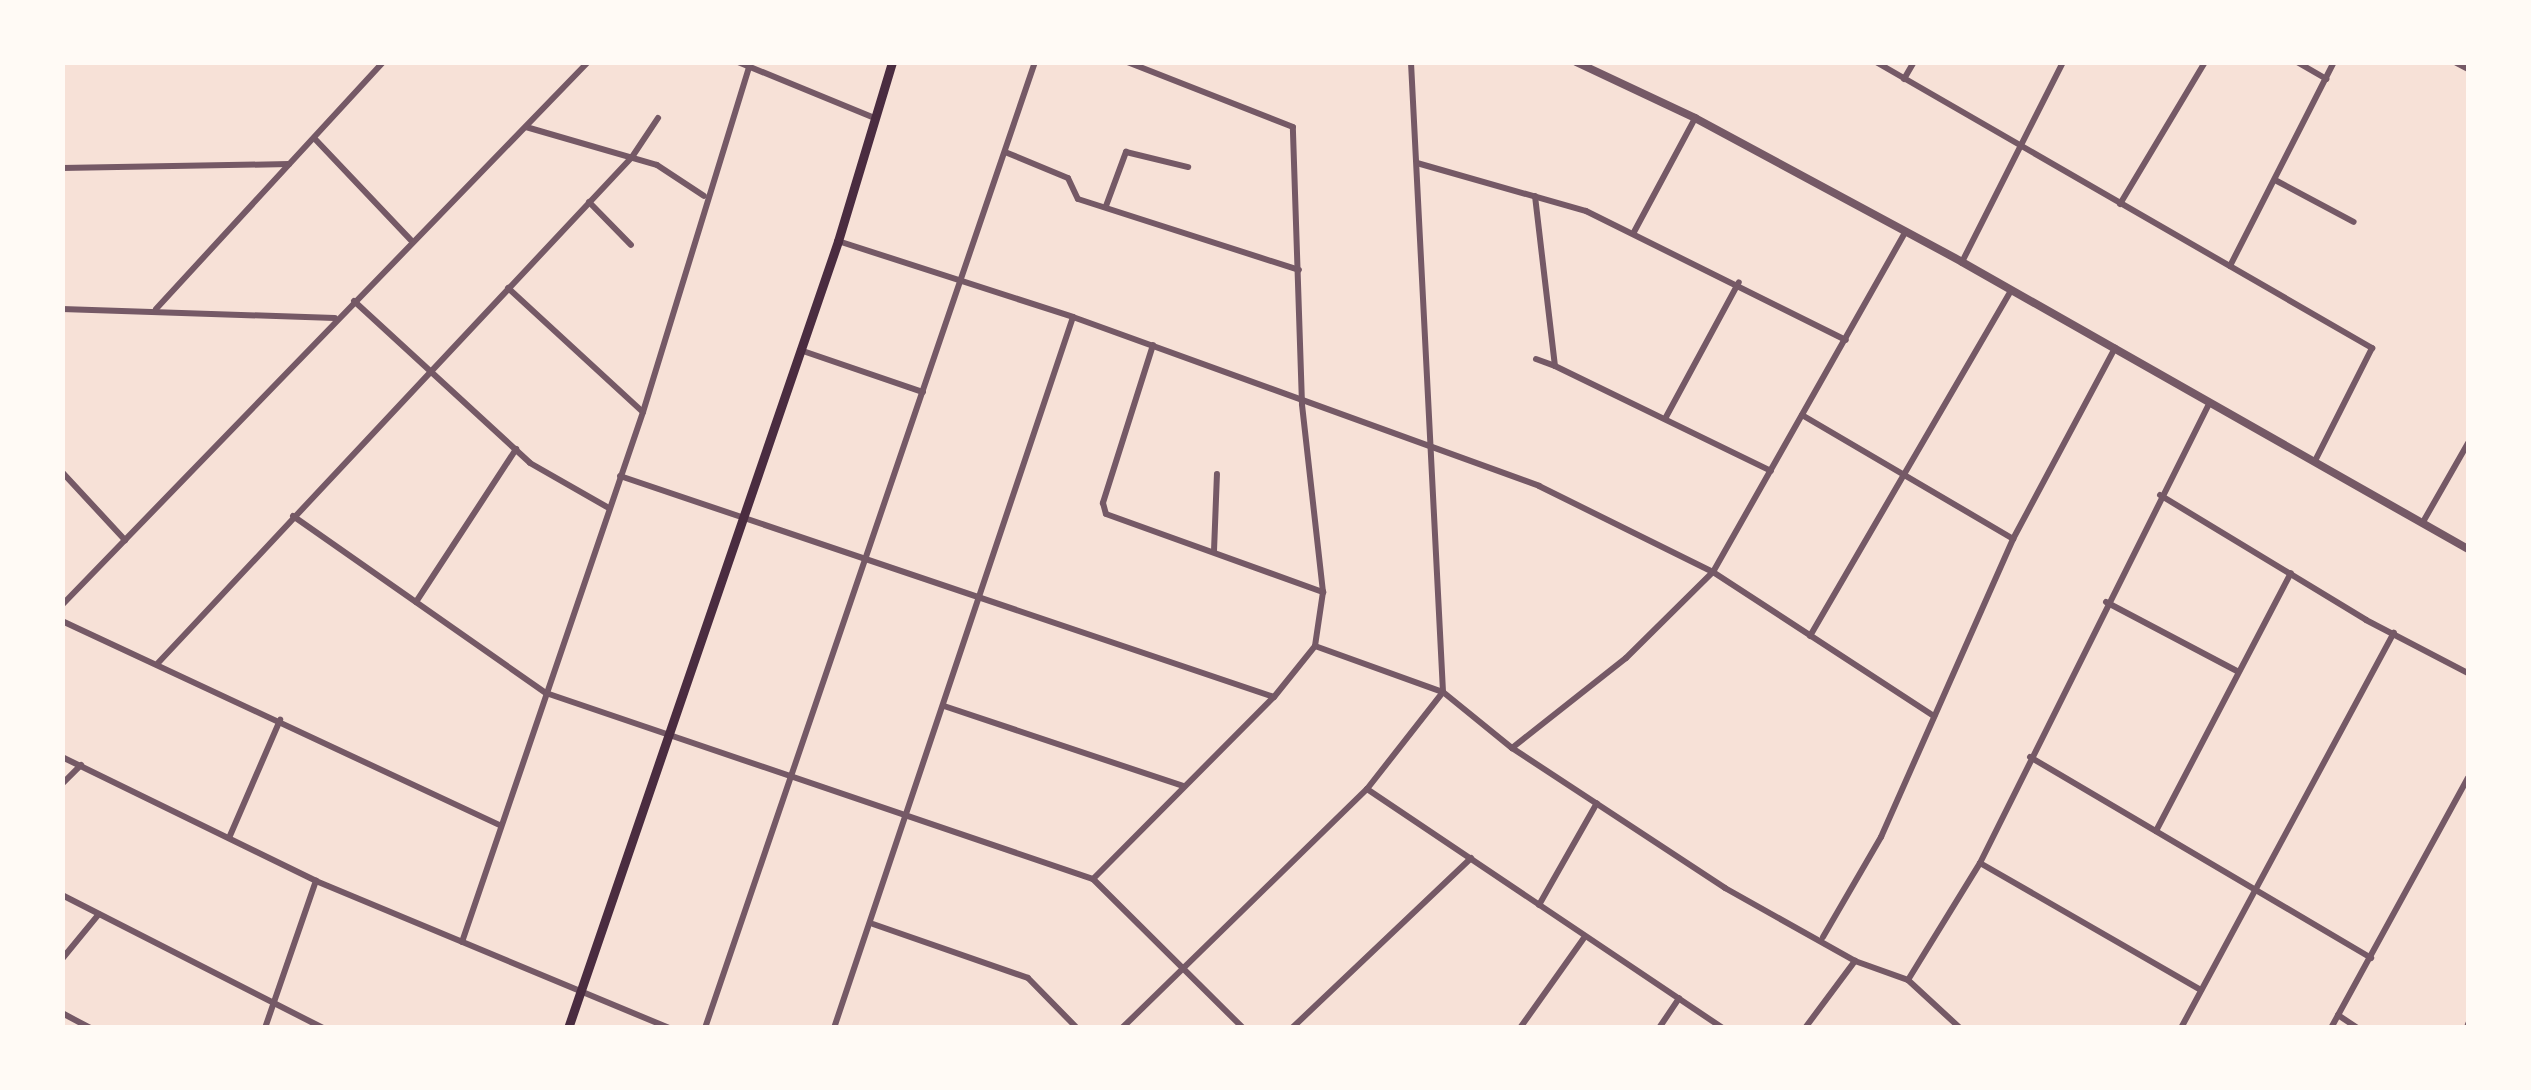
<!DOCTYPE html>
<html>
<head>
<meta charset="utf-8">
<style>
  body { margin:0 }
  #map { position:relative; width:2531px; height:1090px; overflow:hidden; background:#f7e1d7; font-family:Rubik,sans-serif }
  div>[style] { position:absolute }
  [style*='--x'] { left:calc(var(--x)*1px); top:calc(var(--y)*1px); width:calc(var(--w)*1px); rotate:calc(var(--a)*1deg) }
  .minor>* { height:6px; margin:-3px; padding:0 3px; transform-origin:3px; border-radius:3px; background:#755966 }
  .tertiary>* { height:8px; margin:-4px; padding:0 4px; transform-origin:4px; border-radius:4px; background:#755966 }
  .secondary>* { height:9px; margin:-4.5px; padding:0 4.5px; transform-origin:4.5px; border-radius:4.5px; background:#4a2c40 }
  span { translate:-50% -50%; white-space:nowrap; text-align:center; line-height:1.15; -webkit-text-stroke:9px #fffaf5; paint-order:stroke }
  .frame { position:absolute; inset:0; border:65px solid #fffaf5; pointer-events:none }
</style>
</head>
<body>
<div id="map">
  <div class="minor">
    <div style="--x:738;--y:62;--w:145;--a:22.3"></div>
    <div style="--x:1876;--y:62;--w:573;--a:29.97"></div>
    <div style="--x:2372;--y:348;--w:127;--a:116.8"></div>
    <div style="--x:2297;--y:62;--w:34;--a:30"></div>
    <div style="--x:2455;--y:62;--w:15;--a:28"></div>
    <div style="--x:1904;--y:79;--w:20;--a:-60"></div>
    <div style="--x:526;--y:127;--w:136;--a:16.2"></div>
    <div style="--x:657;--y:165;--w:56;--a:33.4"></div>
    <div style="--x:315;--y:139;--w:139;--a:46.5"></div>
    <div style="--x:1005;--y:152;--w:68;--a:22.4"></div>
    <div style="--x:1068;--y:178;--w:23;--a:65"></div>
    <div style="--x:1078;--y:199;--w:232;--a:17.8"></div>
    <div style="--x:1417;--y:163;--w:176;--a:15.9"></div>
    <div style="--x:1586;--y:211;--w:290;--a:26.4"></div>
    <div style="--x:62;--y:168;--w:227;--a:-1"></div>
    <div style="--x:2275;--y:180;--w:89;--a:28"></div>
    <div style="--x:1535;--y:196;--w:171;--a:83.3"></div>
    <div style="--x:1555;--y:366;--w:240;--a:25.9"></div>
    <div style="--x:589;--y:202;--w:60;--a:45.7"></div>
    <div style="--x:2120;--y:204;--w:165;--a:-59.1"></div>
    <div style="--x:1106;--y:206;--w:58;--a:-69.7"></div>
    <div style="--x:1126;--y:152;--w:64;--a:13.6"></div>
    <div style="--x:1634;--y:232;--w:129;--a:-61.8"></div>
    <div style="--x:838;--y:241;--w:247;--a:17.9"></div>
    <div style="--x:1073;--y:317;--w:496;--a:19.9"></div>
    <div style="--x:1539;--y:486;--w:194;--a:26.3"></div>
    <div style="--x:1713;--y:572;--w:264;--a:33.1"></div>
    <div style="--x:1962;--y:262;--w:224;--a:-63.2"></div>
    <div style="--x:2230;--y:266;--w:229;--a:-63"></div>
    <div style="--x:508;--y:288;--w:183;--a:42.6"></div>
    <div style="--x:354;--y:301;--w:239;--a:42.6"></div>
    <div style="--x:530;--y:463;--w:89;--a:29.7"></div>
    <div style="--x:62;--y:309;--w:273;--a:1.9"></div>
    <div style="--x:156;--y:309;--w:335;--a:-47.4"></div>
    <div style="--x:1153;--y:345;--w:166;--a:107.6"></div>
    <div style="--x:1103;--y:503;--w:11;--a:75"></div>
    <div style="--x:1106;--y:514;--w:231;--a:19.8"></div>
    <div style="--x:800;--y:350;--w:130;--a:18.9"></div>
    <div style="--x:1536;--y:359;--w:20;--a:20"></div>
    <div style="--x:1802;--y:415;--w:245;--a:30.4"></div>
    <div style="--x:1666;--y:417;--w:153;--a:-61.6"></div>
    <div style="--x:62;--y:472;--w:93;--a:47.2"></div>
    <div style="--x:620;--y:476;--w:690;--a:18.67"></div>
    <div style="--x:2160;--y:495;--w:241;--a:31.2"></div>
    <div style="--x:2366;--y:620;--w:115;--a:27.5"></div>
    <div style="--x:293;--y:516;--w:309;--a:35"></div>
    <div style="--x:546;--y:693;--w:578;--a:18.78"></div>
    <div style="--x:1093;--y:879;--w:211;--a:44.8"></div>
    <div style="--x:2423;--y:522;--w:91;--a:-60.3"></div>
    <div style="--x:1214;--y:551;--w:77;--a:-87.8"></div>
    <div style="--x:416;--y:602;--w:183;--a:-56.8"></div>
    <div style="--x:2106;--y:602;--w:148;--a:27.8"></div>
    <div style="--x:62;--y:605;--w:756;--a:-45.91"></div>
    <div style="--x:62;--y:621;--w:483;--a:25"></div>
    <div style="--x:1810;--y:636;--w:400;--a:-59.8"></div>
    <div style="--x:1315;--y:646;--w:136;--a:19.8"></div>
    <div style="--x:1443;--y:692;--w:89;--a:39.1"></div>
    <div style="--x:1512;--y:748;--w:255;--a:33.3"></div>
    <div style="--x:1725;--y:888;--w:149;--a:29.3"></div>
    <div style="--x:1855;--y:961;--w:56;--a:19.7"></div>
    <div style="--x:1908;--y:980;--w:71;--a:42.7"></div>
    <div style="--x:158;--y:663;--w:693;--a:-46.87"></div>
    <div style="--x:632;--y:157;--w:47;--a:-56.3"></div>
    <div style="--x:944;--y:706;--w:252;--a:18.5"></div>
    <div style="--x:1512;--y:748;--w:145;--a:-38.3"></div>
    <div style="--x:1626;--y:658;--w:122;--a:-44.7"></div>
    <div style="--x:1713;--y:572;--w:390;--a:-60.5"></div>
    <div style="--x:62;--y:757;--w:283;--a:26"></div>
    <div style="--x:316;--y:881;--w:382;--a:22.6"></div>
    <div style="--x:2030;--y:757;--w:396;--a:30.5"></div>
    <div style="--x:62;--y:784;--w:27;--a:-45"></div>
    <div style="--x:1367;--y:789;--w:429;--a:33.9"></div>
    <div style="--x:2156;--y:831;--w:291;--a:-62.4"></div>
    <div style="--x:229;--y:838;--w:129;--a:-66.6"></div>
    <div style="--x:1980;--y:863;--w:255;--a:29.9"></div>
    <div style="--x:1093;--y:879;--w:257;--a:-45.2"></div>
    <div style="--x:1274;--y:697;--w:65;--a:-51.2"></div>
    <div style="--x:1315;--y:646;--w:55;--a:-81.6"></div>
    <div style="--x:1323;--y:592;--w:189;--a:-96.4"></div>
    <div style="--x:1302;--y:404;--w:277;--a:-91.9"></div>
    <div style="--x:1293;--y:127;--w:178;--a:-158.6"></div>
    <div style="--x:62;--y:895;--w:293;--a:27"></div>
    <div style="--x:1539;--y:905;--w:117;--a:-60.4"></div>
    <div style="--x:873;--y:924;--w:164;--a:19.2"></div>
    <div style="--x:1028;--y:978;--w:70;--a:45.6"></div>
    <div style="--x:1823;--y:937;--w:116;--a:-59.9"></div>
    <div style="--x:1881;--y:837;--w:326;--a:-66.1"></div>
    <div style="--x:2013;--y:539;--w:217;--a:-61.9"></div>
    <div style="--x:462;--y:942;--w:560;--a:-71.14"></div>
    <div style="--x:643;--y:412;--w:361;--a:-72.9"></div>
    <div style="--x:62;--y:959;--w:58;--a:-50.6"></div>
    <div style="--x:1908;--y:980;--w:137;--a:-58.4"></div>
    <div style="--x:1980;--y:863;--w:511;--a:-63.49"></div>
    <div style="--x:62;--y:1013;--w:32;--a:28"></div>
    <div style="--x:2338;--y:1015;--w:23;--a:34"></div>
    <div style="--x:265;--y:1028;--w:156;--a:-70.9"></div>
    <div style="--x:705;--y:1028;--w:1021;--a:-71.14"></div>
    <div style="--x:834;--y:1028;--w:750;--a:-71.42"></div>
    <div style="--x:1122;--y:1028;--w:342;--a:-44.3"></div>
    <div style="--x:1367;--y:789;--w:123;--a:-51.9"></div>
    <div style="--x:1443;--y:692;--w:631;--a:-92.91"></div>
    <div style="--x:1292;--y:1028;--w:247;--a:-43.5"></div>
    <div style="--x:1520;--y:1028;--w:110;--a:-54.6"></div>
    <div style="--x:1659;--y:1028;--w:36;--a:-56"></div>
    <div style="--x:1805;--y:1028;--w:84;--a:-53.3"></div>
    <div style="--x:2181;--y:1028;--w:449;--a:-61.7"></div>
    <div style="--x:2331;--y:1028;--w:285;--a:-61.3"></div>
    <div style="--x:2467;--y:1028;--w:4;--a:-76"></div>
  </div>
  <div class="tertiary">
    <div style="--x:1576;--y:62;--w:132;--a:25.2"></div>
    <div style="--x:1695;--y:118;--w:303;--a:28.3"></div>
    <div style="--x:1962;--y:262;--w:582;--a:29.56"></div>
  </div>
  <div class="secondary">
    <div style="--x:568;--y:1028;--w:832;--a:-71.06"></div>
    <div style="--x:838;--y:241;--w:187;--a:-73.2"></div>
  </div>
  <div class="frame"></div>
</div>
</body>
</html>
